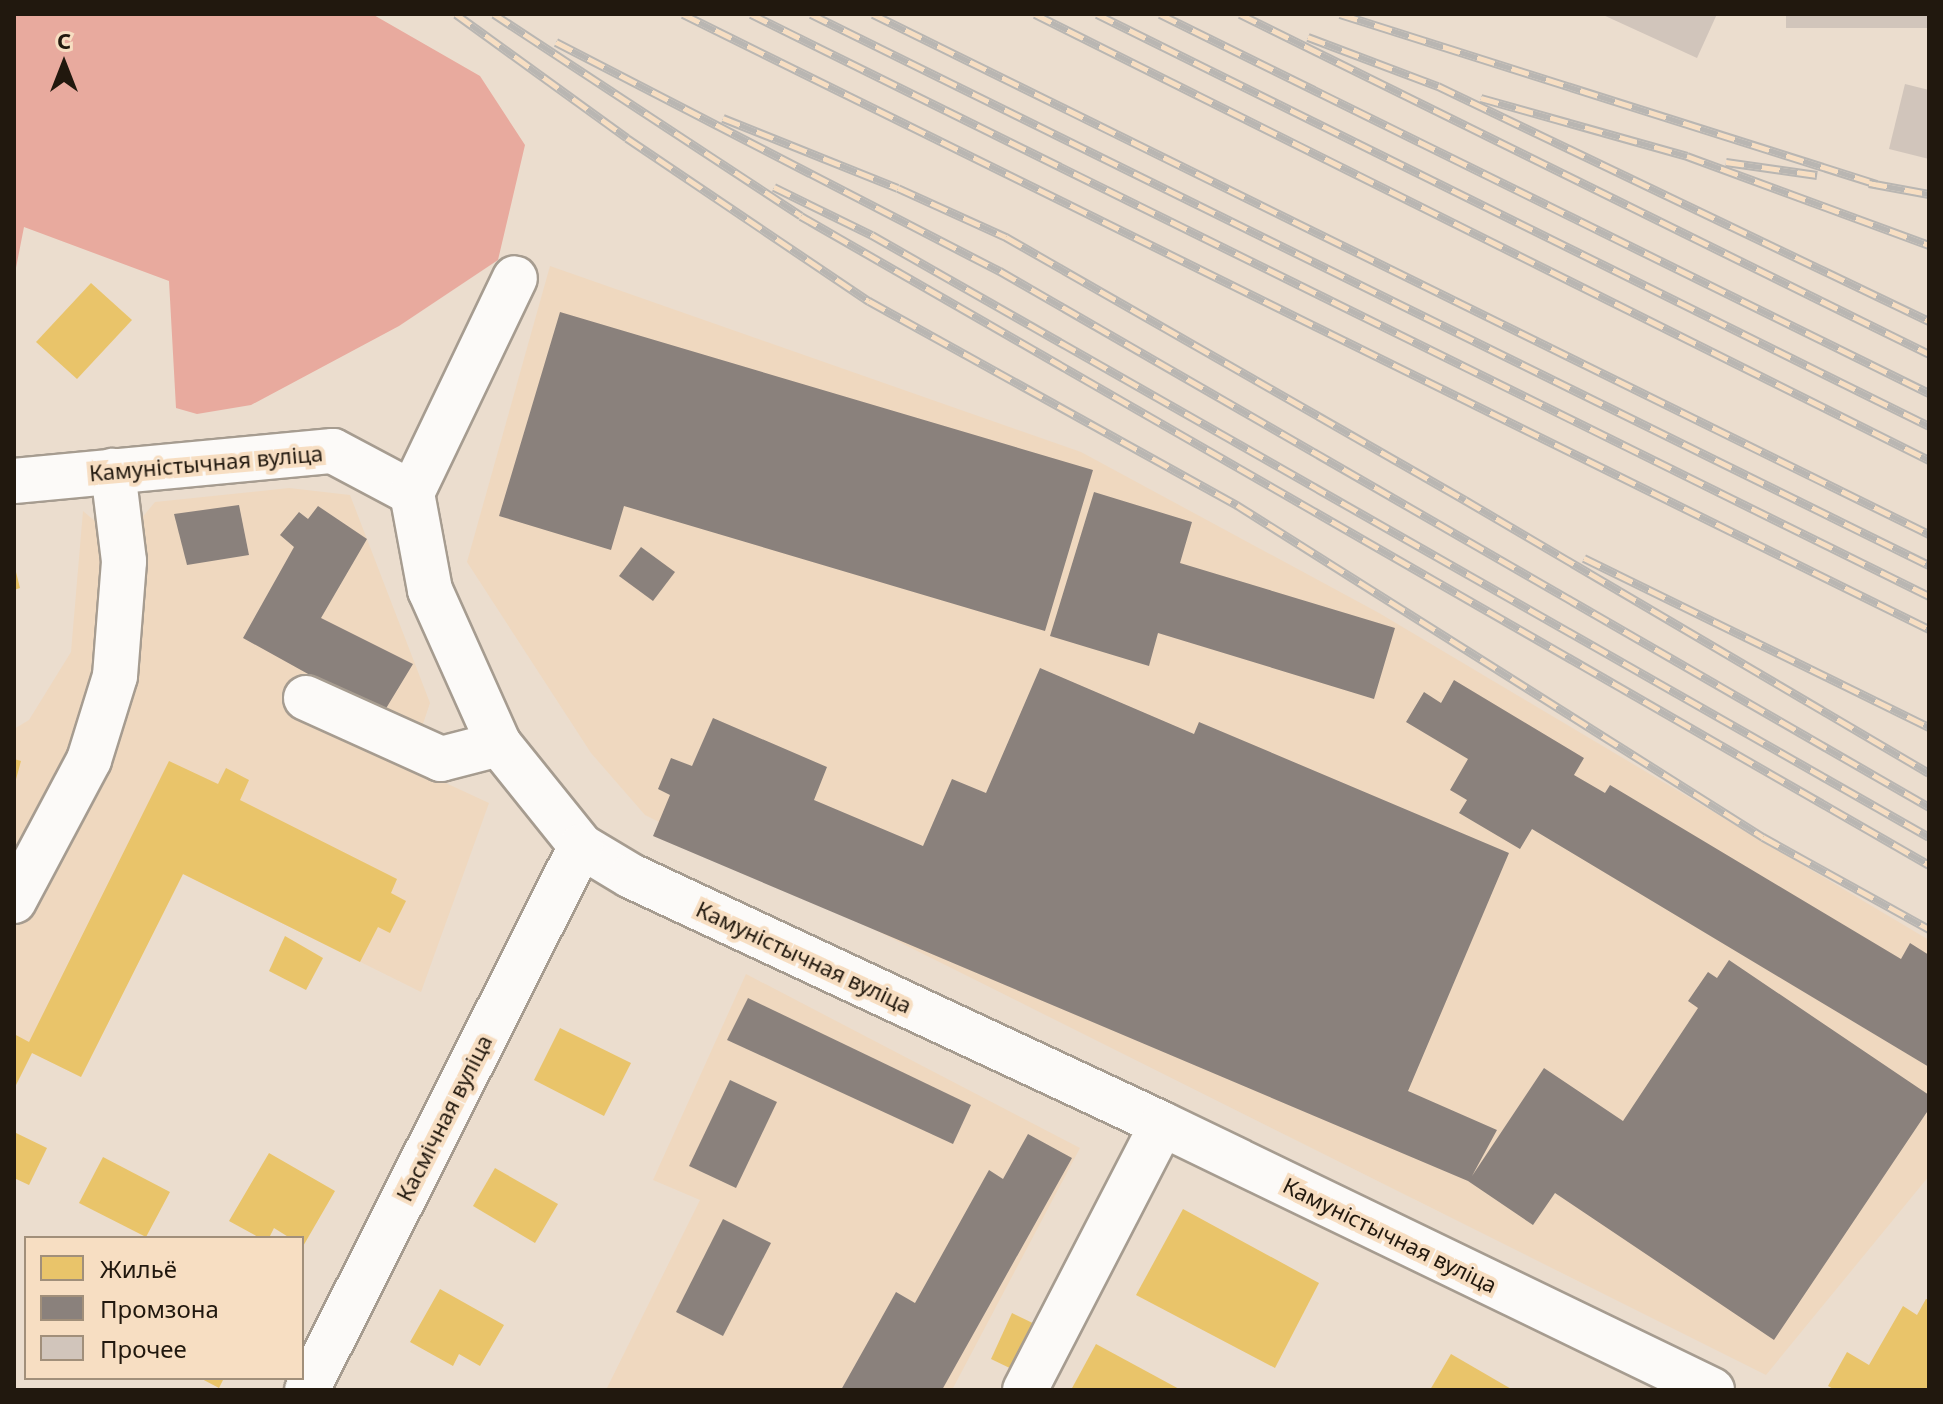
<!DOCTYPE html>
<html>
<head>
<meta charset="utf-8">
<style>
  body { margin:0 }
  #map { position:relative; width:1943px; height:1404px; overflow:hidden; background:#ebddce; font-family:"Noto Sans",sans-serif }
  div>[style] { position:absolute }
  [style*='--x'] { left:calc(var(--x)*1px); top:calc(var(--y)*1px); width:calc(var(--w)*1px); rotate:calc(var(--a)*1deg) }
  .built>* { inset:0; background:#efd8bf }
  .forest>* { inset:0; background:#e8aa9e }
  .homes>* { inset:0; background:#e9c46a }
  .industry>* { inset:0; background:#8a817c }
  .building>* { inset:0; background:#d1c5bb }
  .roads { filter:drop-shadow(2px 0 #a69c90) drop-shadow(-2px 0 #a69c90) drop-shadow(0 2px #a69c90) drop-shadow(0 -2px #a69c90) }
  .minor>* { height:44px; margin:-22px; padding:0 22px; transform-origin:22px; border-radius:22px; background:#fcfaf8 }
  .rail>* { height:9px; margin-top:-4.5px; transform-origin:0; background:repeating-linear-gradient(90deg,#f7dec2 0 18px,#b9b6b2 0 36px); box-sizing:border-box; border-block:2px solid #b9b6b2 }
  span { translate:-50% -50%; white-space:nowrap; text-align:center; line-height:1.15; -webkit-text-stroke:8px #f7dec2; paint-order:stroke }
  .street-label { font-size:22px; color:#21180e }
  .frame { position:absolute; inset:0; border:16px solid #21180e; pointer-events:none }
  .legend { position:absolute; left:24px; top:1236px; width:280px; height:144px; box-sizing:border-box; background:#f7dec2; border:2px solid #a18f7a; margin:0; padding:10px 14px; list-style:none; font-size:24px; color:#21180e }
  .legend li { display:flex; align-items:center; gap:16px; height:40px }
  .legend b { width:40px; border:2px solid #a18f7a }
  .north { position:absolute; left:24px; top:24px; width:80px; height:80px; -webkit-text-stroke:6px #f7dec2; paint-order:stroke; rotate:0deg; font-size:22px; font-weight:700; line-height:32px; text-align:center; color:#21180e }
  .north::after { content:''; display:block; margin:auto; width:28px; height:36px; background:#21180e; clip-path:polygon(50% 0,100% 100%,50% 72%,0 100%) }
</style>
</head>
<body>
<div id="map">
  <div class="built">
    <div style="clip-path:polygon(550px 266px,1081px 452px,1379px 613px,1929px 940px,1929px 1176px,1766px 1375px,645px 815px,591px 753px,467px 562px)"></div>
    <div style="clip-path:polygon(289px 488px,350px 495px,430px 703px,409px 766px,489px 803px,421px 992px,183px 874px,81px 1077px,32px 1053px,14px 1089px,14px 729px,29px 720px,71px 652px,83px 511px,110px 534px,131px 531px,155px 502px)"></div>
    <div style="clip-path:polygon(746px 974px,1080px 1148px,952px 1390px,606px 1390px,700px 1200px,653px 1180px)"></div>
  </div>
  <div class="forest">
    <div style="clip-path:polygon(14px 14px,372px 14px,480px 76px,525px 145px,498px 260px,399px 326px,251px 405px,197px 414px,176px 408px,169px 281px,24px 227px,14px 278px)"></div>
  </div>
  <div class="homes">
    <div style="clip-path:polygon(91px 283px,132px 320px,77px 379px,36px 342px)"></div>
    <div style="clip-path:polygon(14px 564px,20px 588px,14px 590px)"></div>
    <div style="clip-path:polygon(14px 759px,21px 761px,15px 783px,14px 783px)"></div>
    <div style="clip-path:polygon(169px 761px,218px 784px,226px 768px,249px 780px,240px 800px,397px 879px,391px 893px,406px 901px,390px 933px,378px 927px,360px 962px,183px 874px,81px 1077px,32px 1053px,14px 1089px,14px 1034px,29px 1042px)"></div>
    <div style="clip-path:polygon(285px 936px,323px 958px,306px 990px,269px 971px)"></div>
    <div style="clip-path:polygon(560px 1028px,631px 1063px,604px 1116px,534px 1080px)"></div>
    <div style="clip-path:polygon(14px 1132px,47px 1148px,29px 1185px,14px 1178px)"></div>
    <div style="clip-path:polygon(269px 1153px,335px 1191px,302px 1248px,302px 1238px,290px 1238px,274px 1228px,269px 1238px,260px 1238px,229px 1221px)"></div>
    <div style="clip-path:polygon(103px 1157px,170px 1192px,146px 1237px,79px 1203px)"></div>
    <div style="clip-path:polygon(495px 1168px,558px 1204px,535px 1243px,473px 1206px)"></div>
    <div style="clip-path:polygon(1183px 1209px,1319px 1283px,1275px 1368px,1136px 1295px)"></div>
    <div style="clip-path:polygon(440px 1289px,504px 1325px,480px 1366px,459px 1354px,453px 1366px,410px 1342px)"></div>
    <div style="clip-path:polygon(1926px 1299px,1929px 1300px,1929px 1390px,1835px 1390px,1828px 1386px,1847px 1352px,1869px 1365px,1903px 1306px,1917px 1315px)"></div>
    <div style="clip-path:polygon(1012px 1313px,1043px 1328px,1022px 1374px,991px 1359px)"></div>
    <div style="clip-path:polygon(1096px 1344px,1181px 1390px,1071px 1390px)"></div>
    <div style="clip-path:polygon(1451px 1354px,1513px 1390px,1430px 1390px)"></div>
    <div style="clip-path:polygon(200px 1378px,224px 1378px,219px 1388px)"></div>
  </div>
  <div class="industry">
    <div style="clip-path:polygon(560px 312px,1093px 470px,1045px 631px,624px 506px,611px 550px,499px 516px)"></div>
    <div style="clip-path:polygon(1094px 492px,1192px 522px,1180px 563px,1395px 628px,1374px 699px,1158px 633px,1149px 666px,1050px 636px)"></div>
    <div style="clip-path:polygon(239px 505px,249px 555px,187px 565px,174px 514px)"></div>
    <div style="clip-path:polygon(318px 506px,367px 539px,321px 618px,413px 664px,382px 715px,243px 638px,294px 547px,280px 535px,299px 512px,308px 519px)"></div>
    <div style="clip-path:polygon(641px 547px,675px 572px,653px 601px,619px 576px)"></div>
    <div style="clip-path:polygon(1040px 668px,1194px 734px,1199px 722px,1509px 853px,1408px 1091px,1497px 1130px,1472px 1176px,1544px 1068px,1623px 1121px,1698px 1008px,1688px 1001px,1708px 972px,1717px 978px,1729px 960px,1929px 1095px,1929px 1109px,1774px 1340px,1555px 1193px,1533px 1225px,1468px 1181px,653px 836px,670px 795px,658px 789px,671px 758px,692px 766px,713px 718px,827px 767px,814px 800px,923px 846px,952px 779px,986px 793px)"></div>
    <div style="clip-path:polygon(1454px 680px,1584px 758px,1574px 775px,1605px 793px,1610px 785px,1901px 959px,1910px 943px,1929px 955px,1929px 1067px,1532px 829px,1520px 849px,1459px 813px,1467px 800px,1450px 790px,1468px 759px,1406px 722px,1424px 692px,1441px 703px)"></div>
    <div style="clip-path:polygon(748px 998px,971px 1105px,953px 1144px,727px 1040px)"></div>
    <div style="clip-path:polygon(730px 1080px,777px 1102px,736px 1188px,689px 1166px)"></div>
    <div style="clip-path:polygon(1028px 1134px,1072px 1158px,942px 1390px,841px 1390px,896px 1292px,915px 1303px,989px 1170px,1003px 1179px)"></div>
    <div style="clip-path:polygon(723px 1219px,771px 1243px,723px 1336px,676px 1312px)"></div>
  </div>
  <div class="building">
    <div style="clip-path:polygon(1601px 14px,1717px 14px,1697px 58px)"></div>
    <div style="clip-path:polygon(1786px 14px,1929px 14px,1929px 28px,1786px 28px)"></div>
    <div style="clip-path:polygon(1905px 84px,1929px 90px,1929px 159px,1889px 149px)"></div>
  </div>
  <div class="roads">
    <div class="minor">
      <div style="--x:14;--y:481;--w:320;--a:-5.4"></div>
      <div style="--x:333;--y:451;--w:89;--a:28"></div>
      <div style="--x:412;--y:493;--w:99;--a:79.5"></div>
      <div style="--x:430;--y:590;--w:169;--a:65.9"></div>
      <div style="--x:499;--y:744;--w:131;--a:51.2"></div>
      <div style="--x:581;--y:846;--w:58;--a:31"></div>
      <div style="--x:631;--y:876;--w:586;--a:25.03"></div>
      <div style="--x:1162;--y:1124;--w:611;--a:25.81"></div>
      <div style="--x:412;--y:493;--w:238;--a:-64.4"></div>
      <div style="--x:306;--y:698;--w:148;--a:24.3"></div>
      <div style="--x:441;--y:759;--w:60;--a:-14.5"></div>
      <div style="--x:14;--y:901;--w:160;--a:-62"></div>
      <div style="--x:89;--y:760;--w:88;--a:-72.8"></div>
      <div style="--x:115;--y:676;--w:115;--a:-85.5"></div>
      <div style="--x:124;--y:561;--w:91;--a:-97"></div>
      <div style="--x:307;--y:1390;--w:609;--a:-63.27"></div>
      <div style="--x:1025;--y:1390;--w:299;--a:-62.7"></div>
    </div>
  </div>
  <div class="rail">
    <div style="--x:456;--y:14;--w:211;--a:35.9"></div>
    <div style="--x:627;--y:138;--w:292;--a:34"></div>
    <div style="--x:869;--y:301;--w:421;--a:29"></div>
    <div style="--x:1237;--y:505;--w:622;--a:32.26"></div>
    <div style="--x:1763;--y:837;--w:190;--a:29"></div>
    <div style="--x:494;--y:14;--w:367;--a:33.3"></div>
    <div style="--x:801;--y:216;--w:1301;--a:29.91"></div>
    <div style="--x:683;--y:14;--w:1390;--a:26.27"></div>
    <div style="--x:751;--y:14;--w:1314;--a:26.29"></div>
    <div style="--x:811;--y:14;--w:1246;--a:26.24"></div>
    <div style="--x:873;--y:14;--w:1177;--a:26.22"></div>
    <div style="--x:1035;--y:14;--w:999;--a:26.51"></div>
    <div style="--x:1097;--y:14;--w:928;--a:26.34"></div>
    <div style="--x:1160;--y:14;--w:857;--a:26.24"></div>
    <div style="--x:1240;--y:14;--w:768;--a:26.26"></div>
    <div style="--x:1340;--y:14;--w:563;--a:17.57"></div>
    <div style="--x:1308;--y:37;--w:139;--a:20.7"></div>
    <div style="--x:1438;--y:86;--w:544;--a:25.58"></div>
    <div style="--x:556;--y:42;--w:500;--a:27.3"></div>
    <div style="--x:1000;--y:271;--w:1073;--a:29.98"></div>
    <div style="--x:1481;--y:98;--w:214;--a:15.7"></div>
    <div style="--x:1687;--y:156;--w:258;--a:20.2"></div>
    <div style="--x:723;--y:118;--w:188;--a:21.8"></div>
    <div style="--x:898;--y:188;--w:119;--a:24.4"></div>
    <div style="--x:1006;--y:237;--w:529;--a:29.81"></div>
    <div style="--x:1465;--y:500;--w:538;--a:30.47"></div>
    <div style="--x:1726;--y:162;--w:92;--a:8.1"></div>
    <div style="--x:1869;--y:183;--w:61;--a:10.4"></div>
    <div style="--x:774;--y:187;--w:109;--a:26.1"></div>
    <div style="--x:872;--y:235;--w:1216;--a:29.66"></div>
    <div style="--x:1584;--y:558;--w:384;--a:26.1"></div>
  </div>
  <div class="street-label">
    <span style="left:206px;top:463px;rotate:-5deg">Камуністычная вуліца</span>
    <span style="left:804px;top:957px;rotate:25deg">Камуністычная вуліца</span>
    <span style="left:444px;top:1118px;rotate:-63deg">Касмічная вуліца</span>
    <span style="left:1390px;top:1235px;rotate:26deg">Камуністычная вуліца</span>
  </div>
  <div class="frame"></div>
  <ul class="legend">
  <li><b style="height:22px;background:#e9c46a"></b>Жильё</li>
  <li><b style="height:22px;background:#8a817c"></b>Промзона</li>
  <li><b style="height:22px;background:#d1c5bb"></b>Прочее</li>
  </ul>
  <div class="north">С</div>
</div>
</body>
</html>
